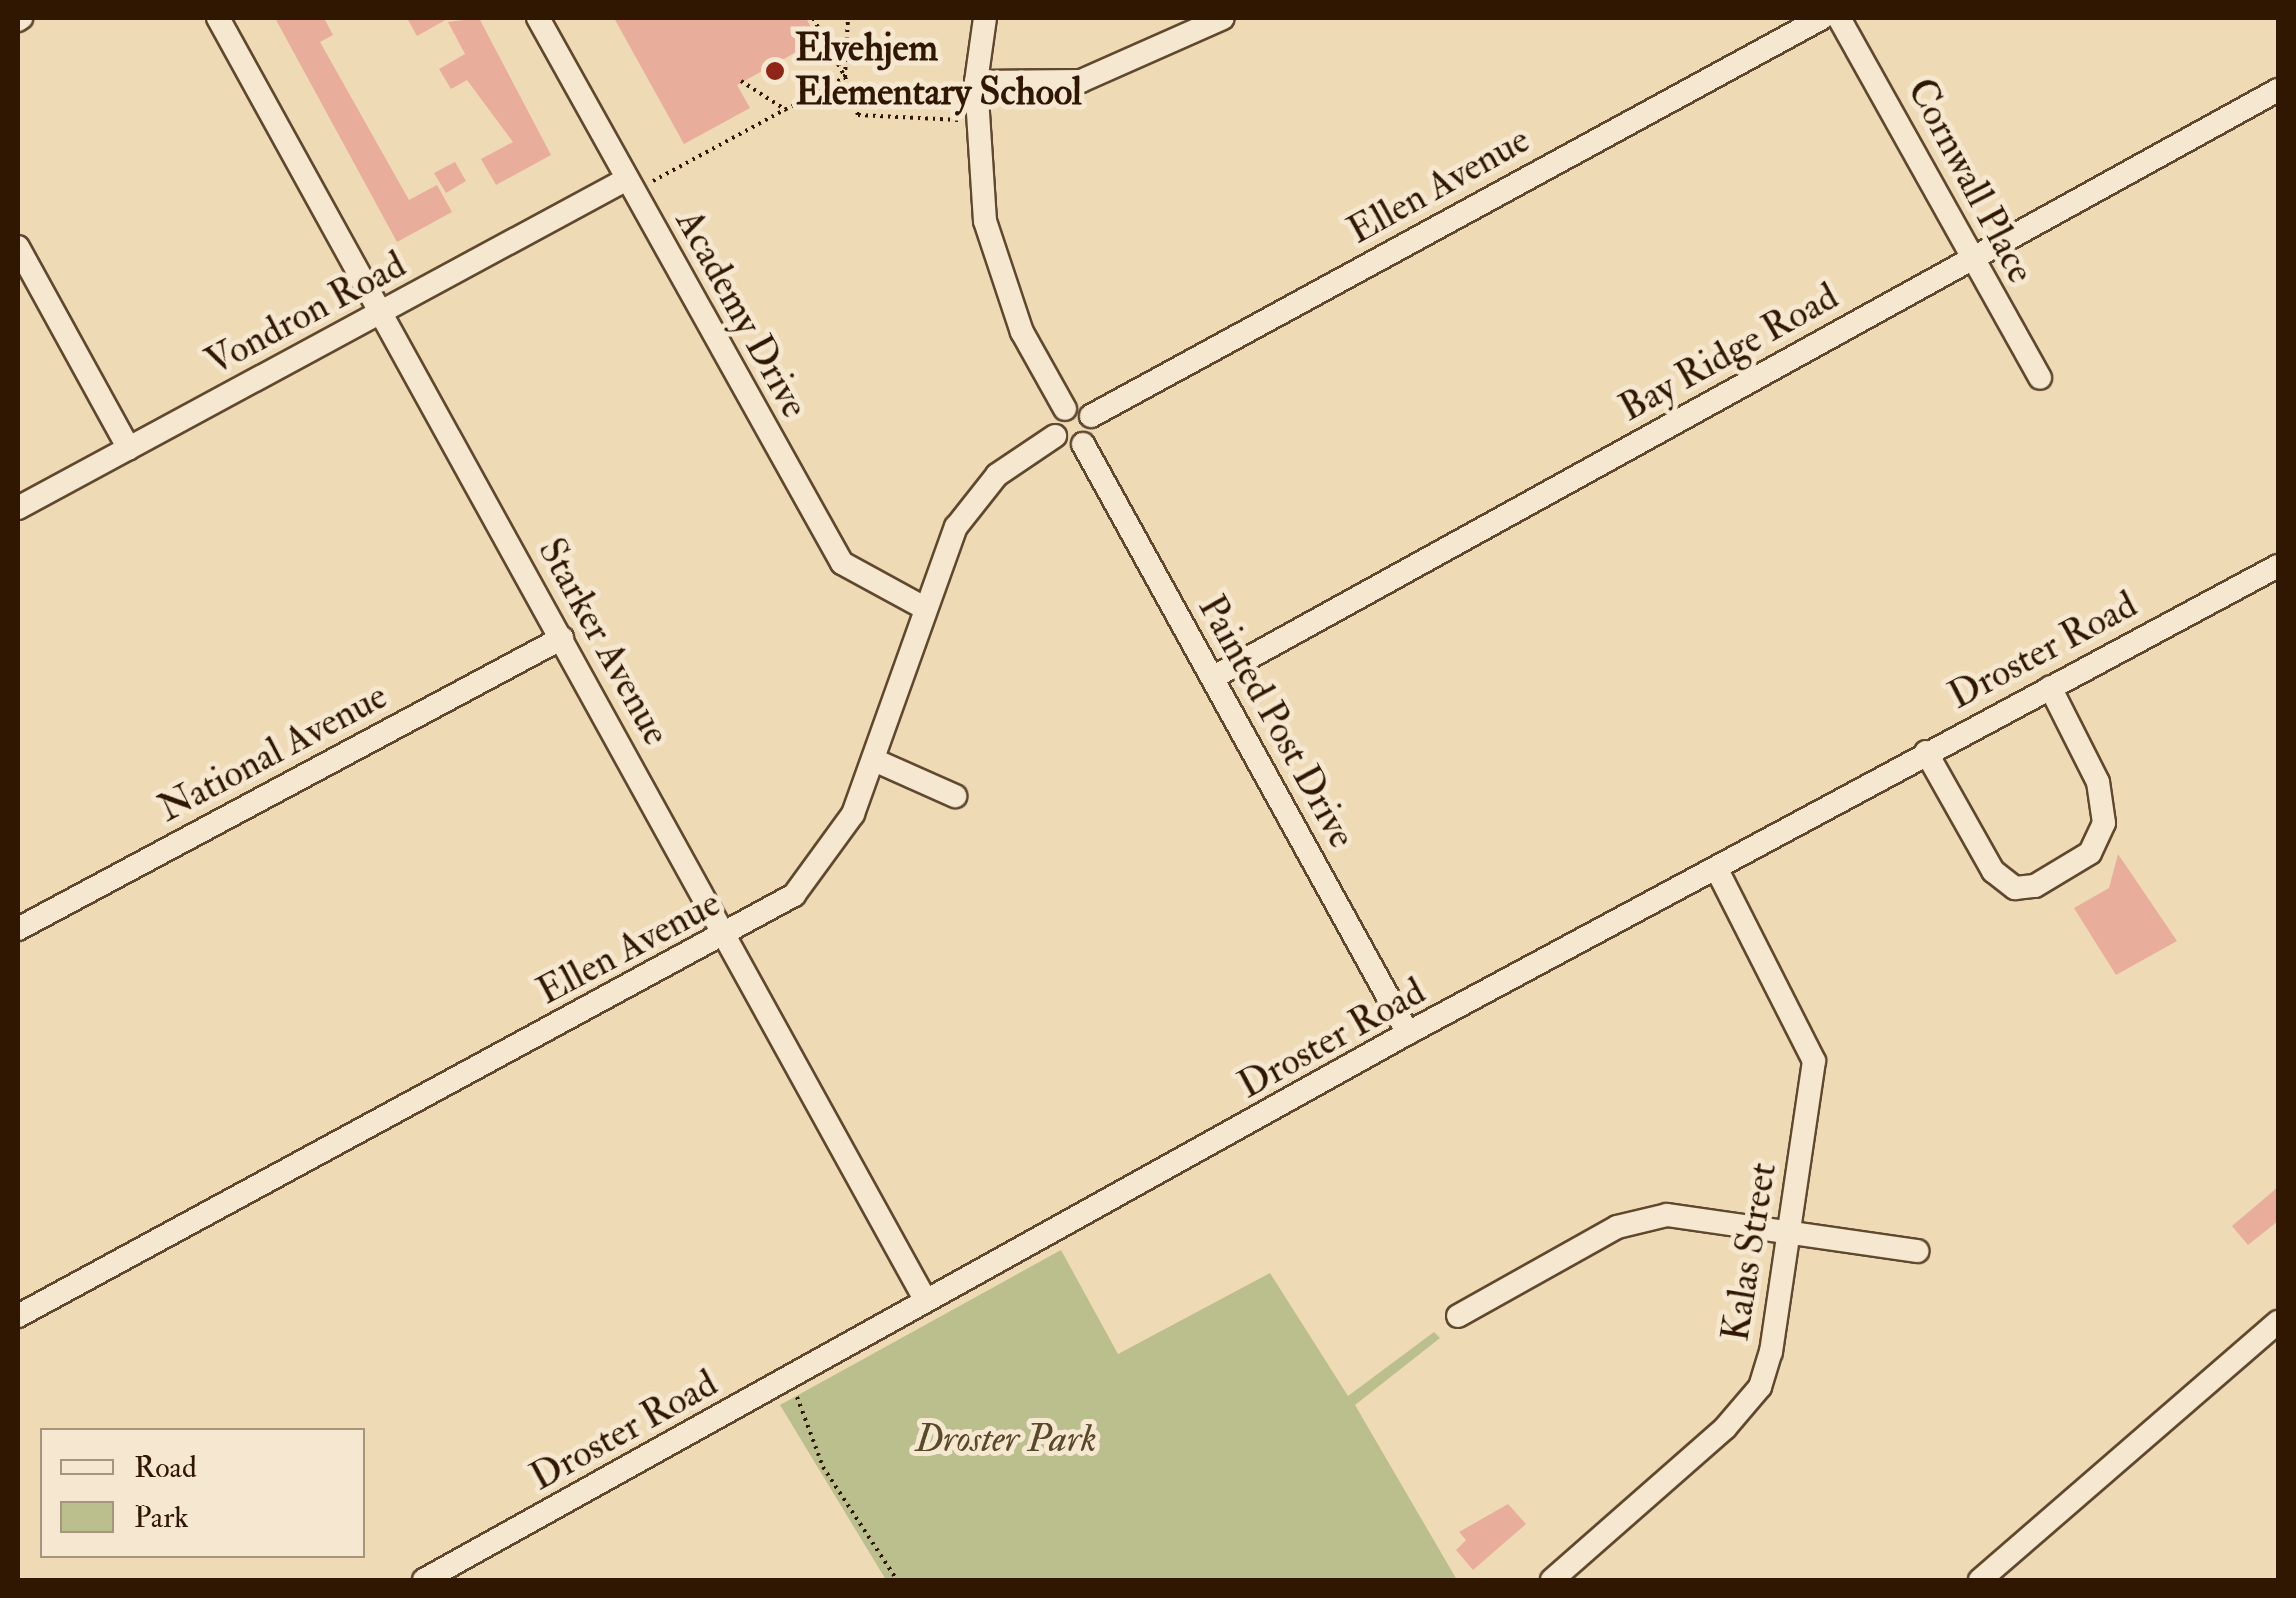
<!DOCTYPE html>
<html>
<head>
<meta charset="utf-8">
<style>
  body { margin:0 }
  #map { position:relative; width:2296px; height:1598px; overflow:hidden; background:#efdab6; font-family:"IM FELL Double Pica",serif }
  div>[style] { position:absolute }
  [style*='--x'] { left:calc(var(--x)*1px); top:calc(var(--y)*1px); width:calc(var(--w)*1px); rotate:calc(var(--a)*1deg) }
  .green>* { inset:0; background:#babf8d }
  .building>* { inset:0; background:#e8ad9b }
  .path>* { height:4px; margin-top:-2px; transform-origin:0; background:repeating-linear-gradient(90deg,#301701 0 2.5px,transparent 0 7.5px) }
  .roads { filter:drop-shadow(2px 0 #60482e) drop-shadow(-2px 0 #60482e) drop-shadow(0 2px #60482e) drop-shadow(0 -2px #60482e) }
  .minor>* { height:22px; margin:-11px; padding:0 11px; transform-origin:11px; border-radius:11px; background:#f5e7d0 }
  .dots>* { width:28px; height:28px; translate:-50% -50%; box-sizing:border-box; border:5px solid #f5e7d0; border-radius:50% }
  span { translate:-50% -50%; white-space:nowrap; text-align:center; line-height:1.15; -webkit-text-stroke:10px #f5e7d0; paint-order:stroke }
  .poi-label { font-size:38px; color:#301701; font-weight:700 }
  .left { translate:0 -50%; text-align:left }
  .street-label { font-size:38px; color:#301701 }
  .park-label { font-size:38px; color:#59492b; font-style:italic }
  .frame { position:absolute; inset:0; border:20px solid #301701; pointer-events:none }
  .legend { position:absolute; left:40px; top:1428px; width:325px; height:130px; box-sizing:border-box; background:#f5e7d0; border:2px solid #a6947d; margin:0; padding:12px 18px; list-style:none; font-size:30px; color:#301701 }
  .legend li { display:flex; align-items:center; gap:20px; height:50px }
  .legend b { width:50px; border:2px solid #a6947d }
</style>
</head>
<body>
<div id="map">
  <div class="green">
    <div style="clip-path:polygon(1061px 1250px,1118px 1354px,1270px 1273px,1348px 1396px,1434px 1332px,1440px 1338px,1355px 1405px,1457px 1580px,886px 1580px,780px 1405px)"></div>
  </div>
  <div class="building">
    <div style="clip-path:polygon(275px 18px,324px 18px,333px 35px,320px 42px,409px 200px,437px 185px,452px 212px,397px 242px)"></div>
    <div style="clip-path:polygon(407px 18px,449px 18px,417px 36px)"></div>
    <div style="clip-path:polygon(479px 18px,551px 155px,496px 185px,481px 159px,513px 142px,467px 80px,451px 89px,439px 69px,465px 54px,448px 22px)"></div>
    <div style="clip-path:polygon(614px 18px,806px 18px,818px 40px,737px 85px,750px 108px,684px 144px)"></div>
    <div style="clip-path:polygon(455px 162px,466px 181px,446px 193px,434px 173px)"></div>
    <div style="clip-path:polygon(2118px 854px,2177px 941px,2116px 975px,2074px 908px,2109px 888px)"></div>
    <div style="clip-path:polygon(2278px 1187px,2278px 1221px,2248px 1245px,2232px 1226px)"></div>
    <div style="clip-path:polygon(1508px 1504px,1526px 1524px,1473px 1570px,1456px 1550px,1466px 1540px,1459px 1532px)"></div>
  </div>
  <div class="path">
    <div style="--x:813;--y:18;--w:67;--a:61.5"></div>
    <div style="--x:845;--y:77;--w:59;--a:-87.1"></div>
    <div style="--x:741;--y:81;--w:54;--a:32.8"></div>
    <div style="--x:653;--y:181;--w:218;--a:-28.4"></div>
    <div style="--x:845;--y:77;--w:40;--a:71.1"></div>
    <div style="--x:858;--y:115;--w:101;--a:2.8"></div>
    <div style="--x:797;--y:1397;--w:75;--a:69.6"></div>
    <div style="--x:823;--y:1467;--w:135;--a:56.8"></div>
  </div>
  <div class="roads">
    <div class="minor">
      <div style="--x:218;--y:18;--w:1465;--a:61.11"></div>
      <div style="--x:538;--y:18;--w:624;--a:60.85"></div>
      <div style="--x:842;--y:563;--w:90;--a:28.6"></div>
      <div style="--x:985;--y:18;--w:65;--a:98"></div>
      <div style="--x:976;--y:82;--w:139;--a:86.3"></div>
      <div style="--x:985;--y:221;--w:117;--a:71.6"></div>
      <div style="--x:1022;--y:332;--w:88;--a:60.8"></div>
      <div style="--x:1839;--y:18;--w:412;--a:60.8"></div>
      <div style="--x:18;--y:20;--w:4;--a:-34"></div>
      <div style="--x:976;--y:82;--w:105;--a:-0.5"></div>
      <div style="--x:1081;--y:81;--w:155;--a:-23.9"></div>
      <div style="--x:18;--y:247;--w:230;--a:61.2"></div>
      <div style="--x:1091;--y:416;--w:832;--a:-28.57"></div>
      <div style="--x:1083;--y:444;--w:673;--a:61.11"></div>
      <div style="--x:18;--y:508;--w:692;--a:-28.38"></div>
      <div style="--x:1214;--y:677;--w:1215;--a:-28.89"></div>
      <div style="--x:1926;--y:752;--w:137;--a:60.6"></div>
      <div style="--x:1993;--y:871;--w:28;--a:38"></div>
      <div style="--x:2015;--y:888;--w:20;--a:-6"></div>
      <div style="--x:2035;--y:886;--w:64;--a:-31"></div>
      <div style="--x:2090;--y:853;--w:33;--a:-65"></div>
      <div style="--x:2104;--y:823;--w:41;--a:-98.3"></div>
      <div style="--x:2098;--y:782;--w:106;--a:-116.8"></div>
      <div style="--x:874;--y:760;--w:89;--a:24"></div>
      <div style="--x:18;--y:929;--w:617;--a:-28.14"></div>
      <div style="--x:18;--y:1316;--w:883;--a:-28.48"></div>
      <div style="--x:794;--y:895;--w:100;--a:-53.9"></div>
      <div style="--x:853;--y:814;--w:305;--a:-70.3"></div>
      <div style="--x:956;--y:527;--w:66;--a:-51.7"></div>
      <div style="--x:997;--y:475;--w:70;--a:-33.9"></div>
      <div style="--x:1458;--y:1316;--w:182;--a:-29.2"></div>
      <div style="--x:1617;--y:1227;--w:51;--a:-13.5"></div>
      <div style="--x:1667;--y:1215;--w:253;--a:8.2"></div>
      <div style="--x:424;--y:1580;--w:1126;--a:-29.07"></div>
      <div style="--x:1408;--y:1033;--w:987;--a:-28.23"></div>
      <div style="--x:1552;--y:1580;--w:230;--a:-41.3"></div>
      <div style="--x:1725;--y:1428;--w:54;--a:-49.5"></div>
      <div style="--x:1760;--y:1387;--w:37;--a:-73"></div>
      <div style="--x:1771;--y:1352;--w:294;--a:-81.6"></div>
      <div style="--x:1814;--y:1061;--w:216;--a:-116.9"></div>
      <div style="--x:1980;--y:1580;--w:394;--a:-40.9"></div>
    </div>
  </div>
  <div class="dots">
    <div style="left:775px;top:71px;background:#8f2418"></div>
  </div>
  <div class="poi-label">
    <span class="left" style="left:795px;top:71px">Elvehjem<br>Elementary School</span>
  </div>
  <div class="street-label">
    <span style="left:1970px;top:181px;rotate:62deg">Cornwall Place</span>
    <span style="left:1439px;top:186px;rotate:-29deg">Ellen Avenue</span>
    <span style="left:306px;top:314px;rotate:-28deg">Vondron Road</span>
    <span style="left:741px;top:314px;rotate:61deg">Academy Drive</span>
    <span style="left:1729px;top:353px;rotate:-29deg">Bay Ridge Road</span>
    <span style="left:603px;top:642px;rotate:61deg">Starker Avenue</span>
    <span style="left:2043px;top:651px;rotate:-28deg">Droster Road</span>
    <span style="left:1276px;top:722px;rotate:61deg">Painted Post Drive</span>
    <span style="left:273px;top:753px;rotate:-28deg">National Avenue</span>
    <span style="left:629px;top:948px;rotate:-28deg">Ellen Avenue</span>
    <span style="left:1332px;top:1039px;rotate:-29deg">Droster Road</span>
    <span style="left:1750px;top:1252px;rotate:-81deg">Kalas Street</span>
    <span style="left:624px;top:1431px;rotate:-29deg">Droster Road</span>
  </div>
  <div class="park-label">
    <span style="left:1006px;top:1440px">Droster Park</span>
  </div>
  <div class="frame"></div>
  <ul class="legend">
  <li><b style="height:12px;background:#f5e7d0"></b>Road</li>
  <li><b style="height:28px;background:#babf8d"></b>Park</li>
  </ul>
</div>
</body>
</html>
